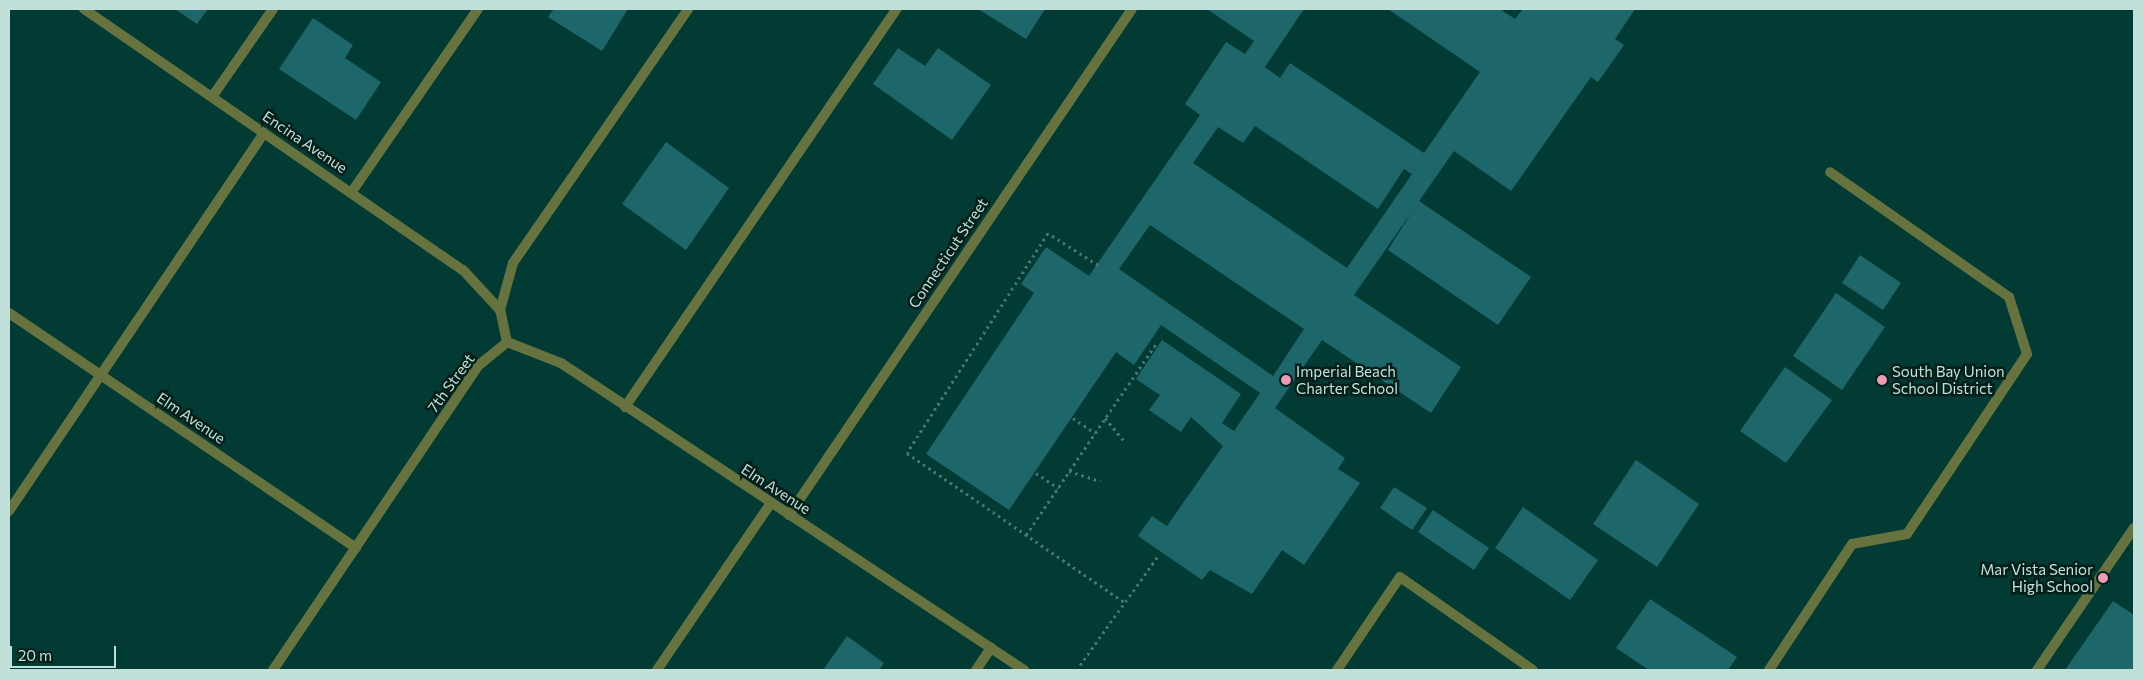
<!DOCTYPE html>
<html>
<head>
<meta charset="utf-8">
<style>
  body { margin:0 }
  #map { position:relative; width:2143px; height:679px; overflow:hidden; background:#013b33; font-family:Commissioner,sans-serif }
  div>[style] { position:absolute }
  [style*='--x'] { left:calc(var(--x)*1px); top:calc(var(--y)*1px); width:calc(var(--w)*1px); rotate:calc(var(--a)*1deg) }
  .building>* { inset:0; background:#1d676b }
  .path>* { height:3px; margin-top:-1.5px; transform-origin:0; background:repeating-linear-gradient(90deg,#487870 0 2.5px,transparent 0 6.5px) }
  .service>* { height:10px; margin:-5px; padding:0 5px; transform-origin:5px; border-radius:5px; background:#66733f }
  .minor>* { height:10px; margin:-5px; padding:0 5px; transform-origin:5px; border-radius:5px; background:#66733f }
  .tertiary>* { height:10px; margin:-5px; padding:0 5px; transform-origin:5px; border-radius:5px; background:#66733f }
  .dots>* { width:14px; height:14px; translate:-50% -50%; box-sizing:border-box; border:2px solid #031f1a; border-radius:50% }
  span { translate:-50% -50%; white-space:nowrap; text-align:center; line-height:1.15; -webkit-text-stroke:5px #031f1a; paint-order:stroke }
  .street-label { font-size:15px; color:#c0e0d9 }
  .poi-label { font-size:15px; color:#c0e0d9 }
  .left { translate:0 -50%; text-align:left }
  .right { translate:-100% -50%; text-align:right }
  .frame { position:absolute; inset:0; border:10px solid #c0e0d9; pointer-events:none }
  .scale { position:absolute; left:10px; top:646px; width:106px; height:22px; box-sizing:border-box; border:2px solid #c0e0d9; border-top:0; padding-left:6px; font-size:15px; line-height:18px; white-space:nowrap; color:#c0e0d9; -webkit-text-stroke:4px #031f1a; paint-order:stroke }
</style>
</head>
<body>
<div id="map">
  <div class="building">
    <div style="clip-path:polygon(175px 9px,208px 9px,197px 24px)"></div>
    <div style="clip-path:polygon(554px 9px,628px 9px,602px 51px,548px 17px)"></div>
    <div style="clip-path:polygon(978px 9px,1045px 9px,1026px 39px)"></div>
    <div style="clip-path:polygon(evenodd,1207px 9px,1304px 9px,1265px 67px,1280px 78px,1290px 63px,1424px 153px,1480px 72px,1388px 9px,1500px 9px,1515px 19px,1523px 9px,1635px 9px,1615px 39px,1624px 45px,1598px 82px,1591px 77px,1511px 191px,1454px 151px,1419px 201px,1531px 277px,1498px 325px,1388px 250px,1413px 210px,1354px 295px,1461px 367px,1431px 413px,1322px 340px,1275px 408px,1345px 458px,1338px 469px,1360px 483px,1304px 565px,1282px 550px,1252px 594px,1210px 570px,1202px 580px,1138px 536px,1152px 516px,1167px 526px,1223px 446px,1191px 417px,1181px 432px,1149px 410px,1160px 395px,1136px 379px,1162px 340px,1241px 394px,1222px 423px,1234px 431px,1260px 393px,1161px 325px,1134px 365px,1116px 352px,1009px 510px,926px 454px,1034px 293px,1021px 284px,1046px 247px,1089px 276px,1200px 115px,1185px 104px,1226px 42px,1245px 54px,1254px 41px,1207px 9px,1255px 126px,1378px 209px,1404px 169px,1412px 174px,1347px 268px,1193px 163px,1218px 127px,1243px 143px,1255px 126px,1207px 9px,1150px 225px,1304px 329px,1273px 376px,1119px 269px,1150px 225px)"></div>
    <div style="clip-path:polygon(313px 18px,353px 45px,345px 58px,381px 82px,356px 120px,279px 69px)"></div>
    <div style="clip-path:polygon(898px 48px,925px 66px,938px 48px,991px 85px,952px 140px,873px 84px)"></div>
    <div style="clip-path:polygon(666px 142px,729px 188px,686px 250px,622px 204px)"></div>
    <div style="clip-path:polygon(1860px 255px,1901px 283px,1883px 310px,1842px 283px)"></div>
    <div style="clip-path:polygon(1836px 293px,1885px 327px,1842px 390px,1793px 356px)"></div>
    <div style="clip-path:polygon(1785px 367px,1832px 400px,1786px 463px,1740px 431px)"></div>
    <div style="clip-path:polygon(1636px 460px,1699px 504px,1657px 567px,1593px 524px)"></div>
    <div style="clip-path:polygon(1394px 487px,1427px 508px,1412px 530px,1380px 508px)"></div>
    <div style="clip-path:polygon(1523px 507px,1598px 560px,1570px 600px,1495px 548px)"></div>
    <div style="clip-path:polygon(1433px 510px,1489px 548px,1474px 570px,1418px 532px)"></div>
    <div style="clip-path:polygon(1650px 599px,1737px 657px,1728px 670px,1649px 670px,1616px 648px)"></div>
    <div style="clip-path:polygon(2113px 601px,2134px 615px,2134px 670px,2065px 670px)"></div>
    <div style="clip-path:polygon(847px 636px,884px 663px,879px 670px,823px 670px)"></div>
  </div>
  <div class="path">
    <div style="--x:1098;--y:265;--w:59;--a:-147.4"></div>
    <div style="--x:1048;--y:233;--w:261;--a:122.7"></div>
    <div style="--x:907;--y:453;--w:265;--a:34.5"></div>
    <div style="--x:1073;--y:418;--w:27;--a:34"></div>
    <div style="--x:1105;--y:418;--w:31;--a:50"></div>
    <div style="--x:1069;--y:471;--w:33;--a:18"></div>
    <div style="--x:1036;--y:473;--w:27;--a:34"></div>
    <div style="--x:1026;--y:535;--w:233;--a:-55.8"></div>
    <div style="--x:1080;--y:665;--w:134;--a:-54.4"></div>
  </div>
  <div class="service">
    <div style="--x:351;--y:193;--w:224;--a:-55.4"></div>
    <div style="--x:625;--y:407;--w:482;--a:-55.7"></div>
    <div style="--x:9;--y:511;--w:456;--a:-56"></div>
    <div style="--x:657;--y:670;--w:202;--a:-55.7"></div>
    <div style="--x:1337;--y:670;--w:112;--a:-55.9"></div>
    <div style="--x:1400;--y:577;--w:162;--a:35"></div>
    <div style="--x:1769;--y:670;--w:151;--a:-56.6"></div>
    <div style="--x:1852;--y:544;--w:56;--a:-10.3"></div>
    <div style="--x:1907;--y:534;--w:216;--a:-56.3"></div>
    <div style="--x:2027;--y:354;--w:60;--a:-107.5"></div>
    <div style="--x:2009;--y:297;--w:218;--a:-145.1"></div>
    <div style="--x:2037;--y:670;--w:172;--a:-55.7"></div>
  </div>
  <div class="minor">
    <div style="--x:84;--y:9;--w:460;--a:34.6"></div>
    <div style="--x:463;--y:270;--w:54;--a:47.2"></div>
    <div style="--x:212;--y:97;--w:107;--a:-55.3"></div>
    <div style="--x:507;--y:342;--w:33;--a:-102"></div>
    <div style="--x:500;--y:310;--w:49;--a:-74.5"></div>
    <div style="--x:513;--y:263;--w:308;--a:-55.4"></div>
  </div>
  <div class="tertiary">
    <div style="--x:9;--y:313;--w:419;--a:34.1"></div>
    <div style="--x:789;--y:515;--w:611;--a:-55.87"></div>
    <div style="--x:273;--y:670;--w:368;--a:-56"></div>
    <div style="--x:479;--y:365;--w:36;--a:-39"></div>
    <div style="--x:507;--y:342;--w:58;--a:21.3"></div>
    <div style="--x:561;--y:363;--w:556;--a:33.55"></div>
    <div style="--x:976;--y:670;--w:27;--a:-56"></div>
  </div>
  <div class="dots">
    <div style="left:1286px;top:380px;background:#f19ab4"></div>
    <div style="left:1882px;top:380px;background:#f19ab4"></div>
    <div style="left:2103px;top:578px;background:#f19ab4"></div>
  </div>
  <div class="street-label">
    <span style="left:305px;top:142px;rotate:34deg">Encina Avenue</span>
    <span style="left:948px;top:253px;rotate:-56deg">Connecticut Street</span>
    <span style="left:451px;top:383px;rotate:-54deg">7th Street</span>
    <span style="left:191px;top:418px;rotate:34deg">Elm Avenue</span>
    <span style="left:776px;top:489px;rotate:33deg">Elm Avenue</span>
  </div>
  <div class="poi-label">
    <span class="left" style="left:1296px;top:380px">Imperial Beach<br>Charter School</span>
    <span class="left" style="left:1892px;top:380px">South Bay Union<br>School District</span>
    <span class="right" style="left:2093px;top:578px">Mar Vista Senior<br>High School</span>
  </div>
  <div class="frame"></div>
  <div class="scale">20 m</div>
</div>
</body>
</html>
